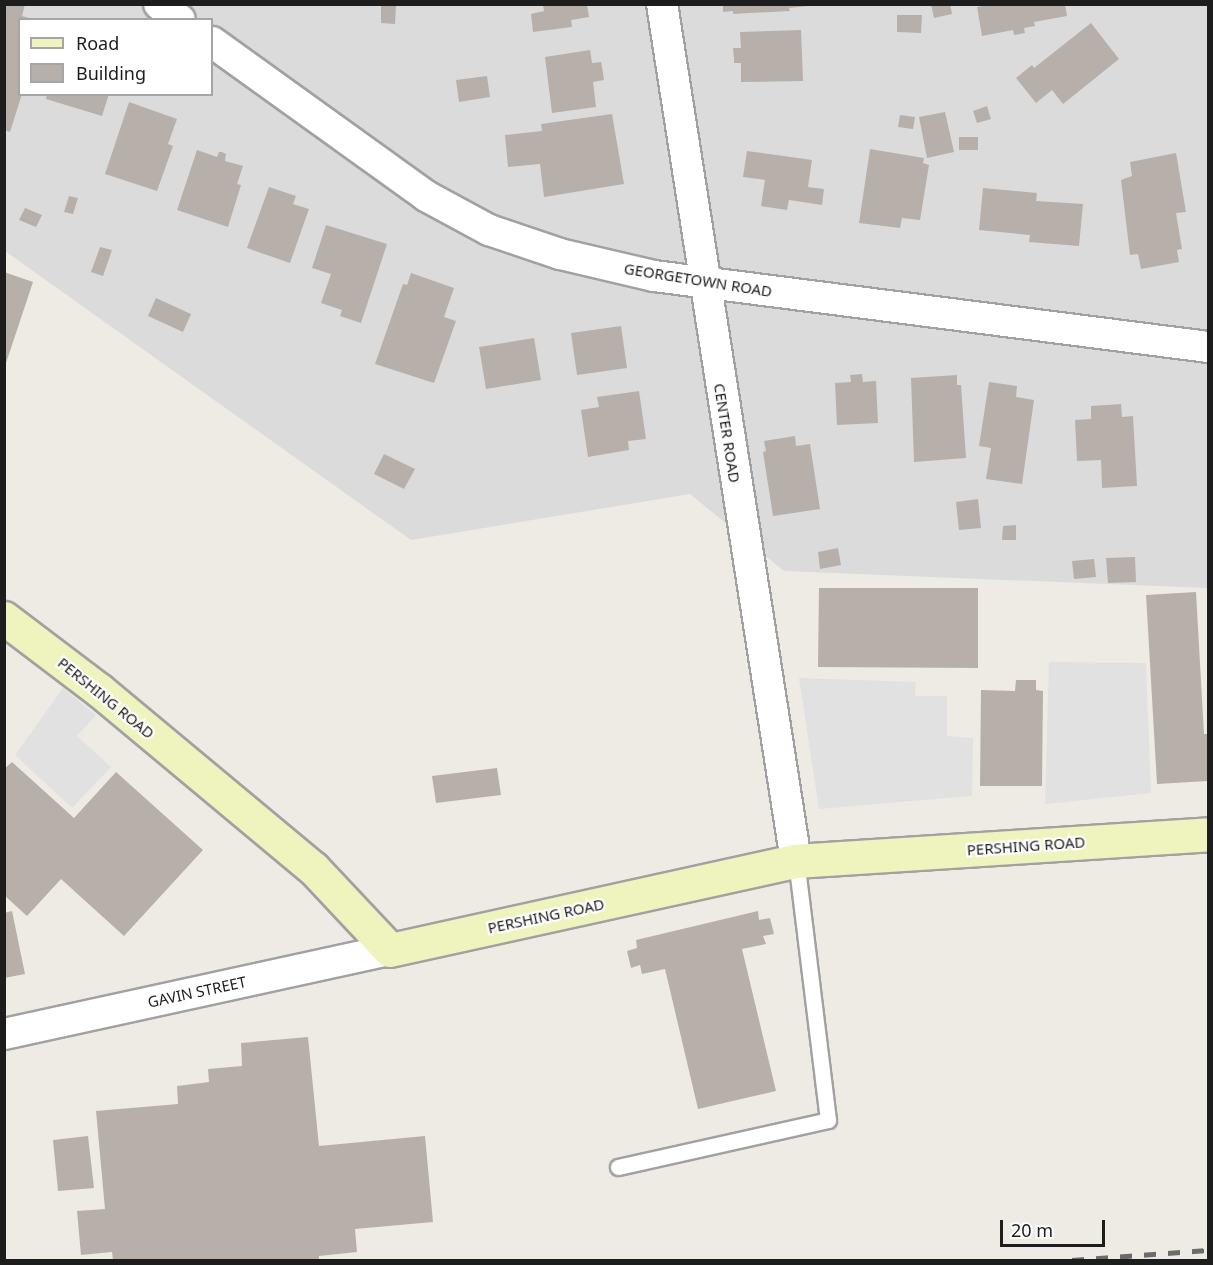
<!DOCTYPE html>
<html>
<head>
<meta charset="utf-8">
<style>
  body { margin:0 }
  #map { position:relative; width:1213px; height:1265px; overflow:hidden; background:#eeebe4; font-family:"Noto Sans",sans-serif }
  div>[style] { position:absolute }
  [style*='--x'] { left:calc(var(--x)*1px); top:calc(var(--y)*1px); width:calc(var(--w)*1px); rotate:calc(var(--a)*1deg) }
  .residential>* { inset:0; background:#dbdbdb }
  .parking>* { inset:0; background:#e1e1e1 }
  .building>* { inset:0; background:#b7b0aa }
  .roads { filter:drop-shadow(2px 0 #a1a1a1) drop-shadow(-2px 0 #a1a1a1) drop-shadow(0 2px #a1a1a1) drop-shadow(0 -2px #a1a1a1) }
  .lane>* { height:15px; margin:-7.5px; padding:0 7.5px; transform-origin:7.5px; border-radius:7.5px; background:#fff }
  .street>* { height:30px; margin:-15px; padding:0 15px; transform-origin:15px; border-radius:15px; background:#fff }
  .secondary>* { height:33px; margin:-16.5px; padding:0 16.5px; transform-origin:16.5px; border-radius:16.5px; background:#eff3bd }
  .rail>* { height:4.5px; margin-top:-2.25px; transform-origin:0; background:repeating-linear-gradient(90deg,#6b6b6b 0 12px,transparent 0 24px) }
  span { translate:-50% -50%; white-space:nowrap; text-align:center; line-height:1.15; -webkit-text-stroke:4.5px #fff; paint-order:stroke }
  .street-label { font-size:15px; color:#1d1d1d }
  .frame { position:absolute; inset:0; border:6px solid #1d1d1d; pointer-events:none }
  .legend { position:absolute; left:18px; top:18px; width:195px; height:78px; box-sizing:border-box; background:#fff; border:2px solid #a5a5a5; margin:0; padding:8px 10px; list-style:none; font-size:18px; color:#1d1d1d }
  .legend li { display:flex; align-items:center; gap:12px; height:30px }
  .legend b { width:30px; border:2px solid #a5a5a5 }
  .scale { position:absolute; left:1000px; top:1220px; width:105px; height:27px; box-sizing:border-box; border:3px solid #1d1d1d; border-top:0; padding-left:8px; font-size:18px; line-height:21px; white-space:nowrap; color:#1d1d1d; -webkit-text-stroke:4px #fff; paint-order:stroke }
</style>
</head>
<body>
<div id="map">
  <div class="residential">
    <div style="clip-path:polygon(evenodd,5px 5px,1208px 5px,1208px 588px,784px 571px,690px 494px,411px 540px,5px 251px,5px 5px,20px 20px,212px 20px,212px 94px,20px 94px,20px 20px)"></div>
  </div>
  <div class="parking">
    <div style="clip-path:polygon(1049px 662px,1146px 663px,1151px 793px,1045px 804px)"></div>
    <div style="clip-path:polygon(799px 678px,916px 682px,915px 696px,947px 696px,947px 736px,973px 738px,972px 796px,819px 809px)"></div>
    <div style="clip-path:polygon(63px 688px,96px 715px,77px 736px,111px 767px,72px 808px,15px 755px)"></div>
  </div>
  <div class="building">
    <div style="clip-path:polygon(4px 4px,25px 4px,22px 16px,32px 19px,20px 20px,22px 94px,10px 132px,4px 130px)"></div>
    <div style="clip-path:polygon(723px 4px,808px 4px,808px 6px,789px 8px,790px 11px,733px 14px,733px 11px,723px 12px)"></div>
    <div style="clip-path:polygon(931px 4px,950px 4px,952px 14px,934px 18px)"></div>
    <div style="clip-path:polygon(993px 4px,1065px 4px,1067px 16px,1034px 22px,1035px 26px,1024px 28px,1025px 33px,1014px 35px,1013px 30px,982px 36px,977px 7px)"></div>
    <div style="clip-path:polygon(381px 5px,396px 6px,395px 24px,381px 23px)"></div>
    <div style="clip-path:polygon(543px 5px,587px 5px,589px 17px,571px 20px,572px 27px,533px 32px,531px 14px,544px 11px)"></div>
    <div style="clip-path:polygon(897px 15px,922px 15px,921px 33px,897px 32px)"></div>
    <div style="clip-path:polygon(1091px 23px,1119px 59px,1063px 104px,1052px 90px,1036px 103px,1016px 78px,1032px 65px,1034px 68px)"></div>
    <div style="clip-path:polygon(801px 30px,803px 81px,741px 82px,741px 63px,734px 63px,734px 59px,733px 48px,741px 48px,740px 32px)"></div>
    <div style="clip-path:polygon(590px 50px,592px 63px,601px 62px,603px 73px,604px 80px,593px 82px,596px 107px,552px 113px,545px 57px)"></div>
    <div style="clip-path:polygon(487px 76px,490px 97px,459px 102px,456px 80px)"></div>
    <div style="clip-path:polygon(47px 94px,109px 94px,102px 116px,46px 99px)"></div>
    <div style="clip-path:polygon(129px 102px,177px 119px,168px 144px,173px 146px,157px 191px,105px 174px)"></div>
    <div style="clip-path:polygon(987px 106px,991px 119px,977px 123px,973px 111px)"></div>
    <div style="clip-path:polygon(945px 112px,954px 152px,927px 158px,919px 117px)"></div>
    <div style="clip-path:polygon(612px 114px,624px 184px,544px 197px,540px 164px,508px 167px,505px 135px,542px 131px,541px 124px)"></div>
    <div style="clip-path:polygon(900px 115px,915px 117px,913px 129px,898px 127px)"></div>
    <div style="clip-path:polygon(959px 137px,978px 137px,978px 150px,959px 150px)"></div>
    <div style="clip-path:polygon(870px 149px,924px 158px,923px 163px,929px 165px,920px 220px,902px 218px,900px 228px,859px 223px)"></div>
    <div style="clip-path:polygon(197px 150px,217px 157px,219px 152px,222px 152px,226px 154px,225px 161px,243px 166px,237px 184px,241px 185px,228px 227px,177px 210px)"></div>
    <div style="clip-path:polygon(747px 151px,812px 160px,808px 187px,824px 189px,822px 205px,789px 200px,787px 210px,761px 206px,765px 180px,743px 177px)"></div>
    <div style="clip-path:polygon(1176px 153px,1186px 212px,1176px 213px,1182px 249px,1177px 250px,1179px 262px,1141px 269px,1138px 254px,1130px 255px,1121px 180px,1132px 176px,1130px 162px)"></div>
    <div style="clip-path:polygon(269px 187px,296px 196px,293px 204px,309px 209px,290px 263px,247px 248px)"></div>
    <div style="clip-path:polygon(983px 188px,1037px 193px,1036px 201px,1083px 204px,1079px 246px,1029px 242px,1030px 235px,979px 230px)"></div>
    <div style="clip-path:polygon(69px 196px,78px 198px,73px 214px,64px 212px)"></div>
    <div style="clip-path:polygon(25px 208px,42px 215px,36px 227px,19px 220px)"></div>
    <div style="clip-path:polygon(326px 225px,387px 244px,361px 323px,340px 316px,342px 310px,321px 303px,331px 274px,312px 268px)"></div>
    <div style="clip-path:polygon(100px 247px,112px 250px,103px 276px,91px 272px)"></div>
    <div style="clip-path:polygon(4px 272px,33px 282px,5px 366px,4px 366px)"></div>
    <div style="clip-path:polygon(411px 273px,454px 288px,444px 317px,456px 321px,434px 383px,375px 364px,403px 284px,407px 285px)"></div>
    <div style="clip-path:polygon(156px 298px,191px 314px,183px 332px,148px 316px)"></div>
    <div style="clip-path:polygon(621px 326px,627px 368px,577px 375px,571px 333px)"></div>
    <div style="clip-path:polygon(534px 338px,541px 380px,486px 389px,479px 347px)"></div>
    <div style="clip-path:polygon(862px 374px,863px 382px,876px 381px,878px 423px,837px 425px,835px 383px,851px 382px,850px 375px)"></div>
    <div style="clip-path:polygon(957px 375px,957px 385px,961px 385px,966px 458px,914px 462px,911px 378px)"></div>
    <div style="clip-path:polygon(989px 382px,1017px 386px,1016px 397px,1034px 400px,1022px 484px,986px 479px,991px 448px,979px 446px)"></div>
    <div style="clip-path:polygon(639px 391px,646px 439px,628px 441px,629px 450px,588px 457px,581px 410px,599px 407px,597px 397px)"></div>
    <div style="clip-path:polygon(1121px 404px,1122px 417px,1133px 416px,1137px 486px,1102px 488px,1101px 460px,1077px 461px,1075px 420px,1091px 419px,1091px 406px)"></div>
    <div style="clip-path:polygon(795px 436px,796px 446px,810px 444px,820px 509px,773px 516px,763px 452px,766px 451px,764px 441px)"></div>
    <div style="clip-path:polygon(384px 454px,415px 469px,404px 489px,374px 474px)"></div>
    <div style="clip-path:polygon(978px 499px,981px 528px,959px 530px,956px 502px)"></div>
    <div style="clip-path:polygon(1016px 525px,1016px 540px,1002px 540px,1003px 526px)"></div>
    <div style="clip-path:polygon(838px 548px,841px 565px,820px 569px,818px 552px)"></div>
    <div style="clip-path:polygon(1135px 557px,1136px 582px,1108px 583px,1106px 558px)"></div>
    <div style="clip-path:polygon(1094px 559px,1096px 577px,1074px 579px,1072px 561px)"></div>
    <div style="clip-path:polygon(819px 588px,978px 588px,978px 668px,818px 667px)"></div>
    <div style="clip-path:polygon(1196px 592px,1204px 734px,1208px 734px,1208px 781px,1157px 784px,1146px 595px)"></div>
    <div style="clip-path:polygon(1016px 680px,1036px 680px,1036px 690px,1043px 691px,1042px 786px,980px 786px,981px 690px,1015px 691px)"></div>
    <div style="clip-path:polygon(12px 762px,74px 818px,116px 772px,203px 850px,124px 936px,61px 879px,27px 916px,4px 895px,4px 769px)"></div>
    <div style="clip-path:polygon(497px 768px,501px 795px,436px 803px,432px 776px)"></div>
    <div style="clip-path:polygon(12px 911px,25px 974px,4px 978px,4px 913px)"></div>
    <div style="clip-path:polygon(758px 911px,759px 920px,770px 918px,774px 934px,763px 936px,766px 944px,742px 949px,776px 1091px,698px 1109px,665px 969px,642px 974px,640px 965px,631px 968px,627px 951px,637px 948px,636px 940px)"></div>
    <div style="clip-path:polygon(308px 1037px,319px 1146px,425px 1136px,433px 1222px,355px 1229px,357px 1252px,319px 1256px,319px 1260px,113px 1260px,112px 1252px,81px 1255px,77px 1211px,105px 1209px,96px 1111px,178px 1104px,177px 1086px,209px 1082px,208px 1069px,242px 1066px,241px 1043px)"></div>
    <div style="clip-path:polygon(88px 1136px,94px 1188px,58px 1191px,53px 1140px)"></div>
  </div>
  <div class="roads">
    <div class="lane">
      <div style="--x:618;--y:1167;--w:215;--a:-12.6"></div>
      <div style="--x:828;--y:1120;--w:261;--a:-97"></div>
    </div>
    <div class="street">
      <div style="--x:159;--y:4;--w:26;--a:37"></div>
      <div style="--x:662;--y:4;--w:867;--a:81.11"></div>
      <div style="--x:212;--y:42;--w:264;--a:35.7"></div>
      <div style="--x:426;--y:196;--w:72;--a:28.4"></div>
      <div style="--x:489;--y:230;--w:75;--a:18.7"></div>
      <div style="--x:560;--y:254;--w:97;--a:13.2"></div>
      <div style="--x:654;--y:276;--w:559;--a:7.3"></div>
      <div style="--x:4;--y:1034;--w:395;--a:-12.3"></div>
    </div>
    <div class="secondary">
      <div style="--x:4;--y:618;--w:119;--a:37.2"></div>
      <div style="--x:99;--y:690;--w:278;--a:39.8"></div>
      <div style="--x:313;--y:868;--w:112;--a:46.8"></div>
      <div style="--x:390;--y:950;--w:416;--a:-12.4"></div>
      <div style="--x:796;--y:861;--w:413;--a:-3.7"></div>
    </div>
  </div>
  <div class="rail">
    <div style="--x:1072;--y:1260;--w:136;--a:-4.2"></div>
  </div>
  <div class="street-label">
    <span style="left:698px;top:280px;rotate:9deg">GEORGETOWN ROAD</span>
    <span style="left:727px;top:433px;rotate:81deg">CENTER ROAD</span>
    <span style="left:106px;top:698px;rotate:39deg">PERSHING ROAD</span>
    <span style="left:1026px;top:846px;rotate:-4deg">PERSHING ROAD</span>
    <span style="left:546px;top:916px;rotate:-12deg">PERSHING ROAD</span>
    <span style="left:197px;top:992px;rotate:-12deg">GAVIN STREET</span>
  </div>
  <div class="frame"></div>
  <ul class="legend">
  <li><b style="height:8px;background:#eff3bd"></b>Road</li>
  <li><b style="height:16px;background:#b7b0aa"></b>Building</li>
  </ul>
  <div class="scale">20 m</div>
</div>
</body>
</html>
